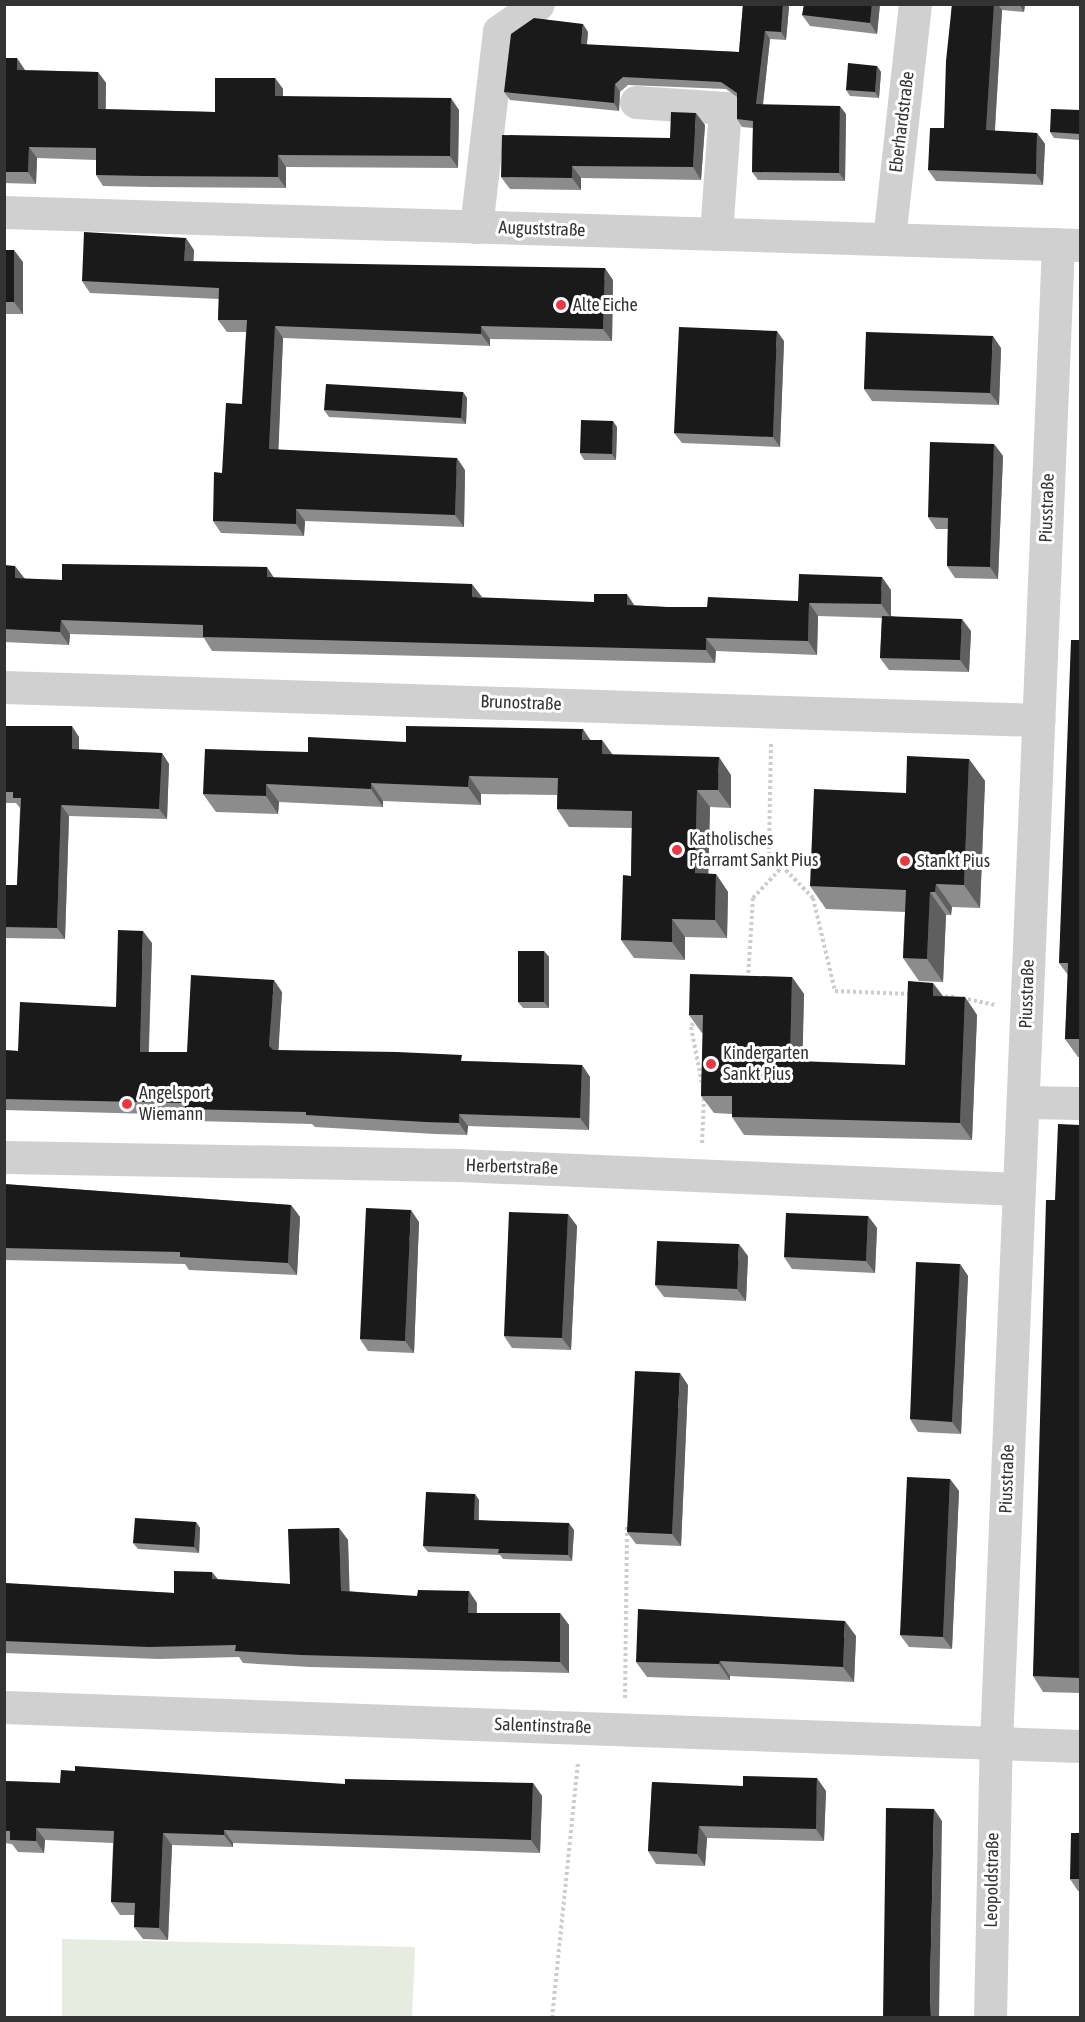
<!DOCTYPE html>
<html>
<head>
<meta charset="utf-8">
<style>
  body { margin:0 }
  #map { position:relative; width:1085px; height:2022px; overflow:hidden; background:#fff; font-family:"Asap Condensed",sans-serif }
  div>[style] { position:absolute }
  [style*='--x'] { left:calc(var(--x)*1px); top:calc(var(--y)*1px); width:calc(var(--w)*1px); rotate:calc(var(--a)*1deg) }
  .green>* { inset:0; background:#e6ecdf }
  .path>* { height:4px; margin-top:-2px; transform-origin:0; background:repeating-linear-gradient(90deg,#cdcdcd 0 3px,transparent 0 6px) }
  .minor>* { height:33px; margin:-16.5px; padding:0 16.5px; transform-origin:16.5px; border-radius:16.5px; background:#d0d0d0 }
  .wall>* { inset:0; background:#8c8c8c }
  .shaded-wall>* { inset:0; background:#5f5f5f }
  .building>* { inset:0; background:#1a1a1a }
  .dots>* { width:16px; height:16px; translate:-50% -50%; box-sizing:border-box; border:3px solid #fff; border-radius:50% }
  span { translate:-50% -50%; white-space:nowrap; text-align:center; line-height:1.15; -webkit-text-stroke:6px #fff; paint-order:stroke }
  .street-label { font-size:18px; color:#333 }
  .poi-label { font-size:18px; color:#333 }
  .left { translate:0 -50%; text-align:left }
  .frame { position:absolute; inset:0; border:6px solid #333; pointer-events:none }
</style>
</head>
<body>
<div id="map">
  <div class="green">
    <div style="clip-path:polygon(62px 1939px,415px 1947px,412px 2017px,62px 2017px)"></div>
  </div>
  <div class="path">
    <div style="--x:771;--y:744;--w:109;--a:91.1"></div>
    <div style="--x:769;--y:853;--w:63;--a:45.6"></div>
    <div style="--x:813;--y:898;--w:96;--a:76.7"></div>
    <div style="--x:835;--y:991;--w:75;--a:2.3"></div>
    <div style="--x:748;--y:979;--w:81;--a:-86.5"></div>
    <div style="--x:753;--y:898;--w:41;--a:-47"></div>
    <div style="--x:939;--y:996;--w:16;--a:4"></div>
    <div style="--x:962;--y:998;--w:35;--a:12"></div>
    <div style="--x:696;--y:1018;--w:10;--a:119"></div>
    <div style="--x:691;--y:1027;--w:63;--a:79"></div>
    <div style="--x:702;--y:1143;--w:46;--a:-87.5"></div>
    <div style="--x:625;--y:1698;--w:172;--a:-89.3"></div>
    <div style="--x:552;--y:2018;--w:258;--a:-84.2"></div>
  </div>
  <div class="minor">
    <div style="--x:636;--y:102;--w:89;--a:3.9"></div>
    <div style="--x:725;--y:108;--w:126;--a:94.1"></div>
    <div style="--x:4;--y:212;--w:1076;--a:1.76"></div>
    <div style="--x:476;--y:227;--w:197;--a:-83.3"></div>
    <div style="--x:499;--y:31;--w:47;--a:-34.7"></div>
    <div style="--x:889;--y:239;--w:236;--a:-83.7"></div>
    <div style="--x:4;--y:687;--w:1035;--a:1.83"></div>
    <div style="--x:1023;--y:1102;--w:57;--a:1"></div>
    <div style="--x:4;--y:1157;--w:455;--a:1"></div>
    <div style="--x:459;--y:1165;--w:560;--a:2.46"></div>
    <div style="--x:4;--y:1707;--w:1077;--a:2.08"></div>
    <div style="--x:990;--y:2018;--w:275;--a:-88.8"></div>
    <div style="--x:996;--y:1743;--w:1500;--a:-87.63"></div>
  </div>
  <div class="wall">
    <div style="clip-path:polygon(743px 4px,787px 4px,789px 7px,786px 40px,770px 39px,763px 105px,846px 114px,845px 181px,758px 180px,752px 172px,753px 128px,742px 127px,737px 119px,737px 97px,726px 89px,628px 85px,620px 92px,619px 111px,510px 100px,504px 92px,588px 32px,587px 45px,739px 52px)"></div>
    <div style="clip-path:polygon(880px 4px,877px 34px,810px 26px,802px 15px)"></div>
    <div style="clip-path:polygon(952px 4px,1025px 4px,1024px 12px,1002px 10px,995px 131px,1037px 133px,1045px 144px,1043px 185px,936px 181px,928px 170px,944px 128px)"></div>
    <div style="clip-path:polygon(4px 58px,25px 70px,98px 72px,106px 83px,106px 109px,215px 112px,275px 78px,283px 89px,283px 96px,459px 110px,458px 168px,286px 167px,286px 188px,152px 187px,103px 186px,96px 175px,96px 160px,37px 158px,36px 184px,4px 183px)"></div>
    <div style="clip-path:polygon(877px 66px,881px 72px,879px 98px,850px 96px,846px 90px)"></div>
    <div style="clip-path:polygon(1080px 110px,1080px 140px,1054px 138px,1050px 132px)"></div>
    <div style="clip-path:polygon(705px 125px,701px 180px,581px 178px,581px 190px,510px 189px,501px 177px,670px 138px)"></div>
    <div style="clip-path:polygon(4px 250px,23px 262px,23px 314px,4px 314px)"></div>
    <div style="clip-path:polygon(194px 250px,193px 261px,613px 280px,612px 341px,490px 339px,490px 346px,283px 338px,278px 450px,465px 470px,464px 527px,305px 521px,304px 536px,221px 533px,213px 521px,222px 473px,242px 404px,246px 332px,227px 332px,218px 320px,219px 299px,90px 293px,82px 281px)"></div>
    <div style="clip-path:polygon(784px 341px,780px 447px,682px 443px,674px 433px)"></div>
    <div style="clip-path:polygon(1001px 348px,999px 405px,872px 401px,864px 389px)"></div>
    <div style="clip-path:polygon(463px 392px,467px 398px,466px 424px,329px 417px,324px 410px)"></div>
    <div style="clip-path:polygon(617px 427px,616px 460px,584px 460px,580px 453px)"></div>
    <div style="clip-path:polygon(994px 444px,1003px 456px,998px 579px,955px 578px,947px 566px,948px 529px,936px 529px,928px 517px)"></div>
    <div style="clip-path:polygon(4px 565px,24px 579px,62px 580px,274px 578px,482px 598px,667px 607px,707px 607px,798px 601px,891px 590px,891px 616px,971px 631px,969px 672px,889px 670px,880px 658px,882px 618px,818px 616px,817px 655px,716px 651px,715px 663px,212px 651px,204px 638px,70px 634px,69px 645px,4px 642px)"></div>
    <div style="clip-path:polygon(1080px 640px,1080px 1057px,1078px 1057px,1065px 1039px,1068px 975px,1059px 963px)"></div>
    <div style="clip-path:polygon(4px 726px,79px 737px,79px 750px,162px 753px,169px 764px,167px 819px,69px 816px,65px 939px,4px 938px,4px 885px,17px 885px,20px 808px,16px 803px,4px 803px)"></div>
    <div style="clip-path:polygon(590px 740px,602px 740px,612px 755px,731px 775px,731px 808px,710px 807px,708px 874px,716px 874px,728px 892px,727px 938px,685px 937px,685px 960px,634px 958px,621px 940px,631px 876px,632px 828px,569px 827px,557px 809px,557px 795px,481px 794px,481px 805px,383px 801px,383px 807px,279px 802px,278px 814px,216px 812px,203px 794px,308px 752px,406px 742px)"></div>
    <div style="clip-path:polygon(969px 759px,985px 781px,980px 908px,952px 907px,951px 915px,946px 915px,943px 982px,919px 981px,903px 958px,905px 912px,826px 909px,810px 886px,906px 793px)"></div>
    <div style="clip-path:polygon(152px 943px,149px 1052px,187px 1052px,282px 992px,278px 1050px,466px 1061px,582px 1065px,590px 1077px,589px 1130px,468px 1126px,467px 1135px,435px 1134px,315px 1127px,312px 1124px,194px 1121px,190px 1115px,4px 1110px,4px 1050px,18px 1051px,116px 1007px)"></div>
    <div style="clip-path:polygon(544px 951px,549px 957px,549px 1008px,523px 1008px,518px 1002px)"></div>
    <div style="clip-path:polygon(792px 977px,804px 994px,802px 1061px,905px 1065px,943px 996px,965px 997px,977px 1015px,972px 1140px,744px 1135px,732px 1117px,732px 1114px,714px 1113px,701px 1096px,703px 1033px,702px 1033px,689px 1015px)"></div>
    <div style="clip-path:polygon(1080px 1125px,1080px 1693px,1043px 1692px,1033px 1676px,1055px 1200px)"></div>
    <div style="clip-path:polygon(4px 1184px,291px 1205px,300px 1217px,297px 1275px,189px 1270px,185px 1264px,4px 1260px)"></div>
    <div style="clip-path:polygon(568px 1214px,577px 1226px,571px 1350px,512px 1348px,504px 1336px)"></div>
    <div style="clip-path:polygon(868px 1216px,877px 1228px,875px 1273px,792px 1269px,784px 1257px)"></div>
    <div style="clip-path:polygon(419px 1222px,414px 1353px,368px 1351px,360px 1339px)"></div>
    <div style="clip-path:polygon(748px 1256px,746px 1301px,664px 1297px,655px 1285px)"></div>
    <div style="clip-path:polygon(960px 1264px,968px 1276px,961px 1434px,918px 1432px,910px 1419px)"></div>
    <div style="clip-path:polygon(688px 1385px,681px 1546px,636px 1544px,627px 1532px)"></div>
    <div style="clip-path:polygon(950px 1479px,959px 1491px,952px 1649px,909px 1647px,900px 1635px)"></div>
    <div style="clip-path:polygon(475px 1494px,479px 1500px,479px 1520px,574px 1530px,572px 1561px,503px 1559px,500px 1555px,428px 1552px,423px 1546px)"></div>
    <div style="clip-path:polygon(196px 1522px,200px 1528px,199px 1553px,138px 1549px,133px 1543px)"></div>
    <div style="clip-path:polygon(339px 1528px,348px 1540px,349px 1591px,477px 1603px,477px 1613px,560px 1613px,569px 1625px,569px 1673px,310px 1667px,243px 1663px,239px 1657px,158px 1659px,4px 1653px,4px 1583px,174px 1593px,218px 1579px,290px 1584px)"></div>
    <div style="clip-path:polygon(856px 1636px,854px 1682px,730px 1676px,730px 1680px,647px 1677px,636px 1662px)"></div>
    <div style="clip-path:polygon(4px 1781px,60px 1783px,345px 1784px,533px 1783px,542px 1796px,540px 1853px,233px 1843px,233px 1847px,172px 1845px,168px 1940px,143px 1939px,134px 1927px,134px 1915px,120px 1915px,111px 1902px,113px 1843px,45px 1840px,44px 1853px,18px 1852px,12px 1844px,4px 1843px)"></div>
    <div style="clip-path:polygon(652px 1782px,826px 1791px,824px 1841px,707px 1838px,705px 1866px,656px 1864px,648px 1851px)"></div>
    <div style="clip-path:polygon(1080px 1833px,1080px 1891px,1078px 1891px,1070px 1879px)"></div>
  </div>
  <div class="shaded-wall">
    <div style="clip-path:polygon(783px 4px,787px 4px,789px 7px,786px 40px,781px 32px)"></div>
    <div style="clip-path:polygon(872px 4px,880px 4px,877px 34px,870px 23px)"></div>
    <div style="clip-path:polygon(994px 4px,998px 4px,1002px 10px,994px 141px,986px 130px)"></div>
    <div style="clip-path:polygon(1019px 4px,1025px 4px,1024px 12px)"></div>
    <div style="clip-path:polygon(583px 24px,588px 32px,586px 52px,581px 44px)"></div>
    <div style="clip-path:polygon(765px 31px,770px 39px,762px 112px,756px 104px)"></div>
    <div style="clip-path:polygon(17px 58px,25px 70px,25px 81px,17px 70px)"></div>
    <div style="clip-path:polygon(877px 66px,881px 72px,879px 98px,875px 92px)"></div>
    <div style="clip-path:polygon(98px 72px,106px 83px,105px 120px,98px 109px)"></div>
    <div style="clip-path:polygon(275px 78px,283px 89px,283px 108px,275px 96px)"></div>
    <div style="clip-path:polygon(615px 84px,620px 92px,619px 111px,614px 103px)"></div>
    <div style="clip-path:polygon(451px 98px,459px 110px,458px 168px,450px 156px)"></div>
    <div style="clip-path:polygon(840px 106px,846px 114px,845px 181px,839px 173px)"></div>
    <div style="clip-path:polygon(696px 113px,705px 125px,701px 180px,693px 167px)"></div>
    <div style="clip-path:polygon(1037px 133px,1045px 144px,1043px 185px,1036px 174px)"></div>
    <div style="clip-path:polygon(29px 147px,37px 158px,36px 184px,28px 172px)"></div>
    <div style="clip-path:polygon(278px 155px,286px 167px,286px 188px,278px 177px)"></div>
    <div style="clip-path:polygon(572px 166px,581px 178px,581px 190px,572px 178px)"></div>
    <div style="clip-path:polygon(186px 238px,194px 250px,193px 273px,184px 261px)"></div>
    <div style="clip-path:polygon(14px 250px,23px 262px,23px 314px,14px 302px)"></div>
    <div style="clip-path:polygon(605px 268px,613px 280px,612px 341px,603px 329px)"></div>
    <div style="clip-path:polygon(275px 326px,283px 338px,278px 461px,269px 449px)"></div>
    <div style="clip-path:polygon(481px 326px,490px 339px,490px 346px,481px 334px)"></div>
    <div style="clip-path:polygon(777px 331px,784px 341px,780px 447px,773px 437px)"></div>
    <div style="clip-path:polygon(993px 336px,1001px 348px,999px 405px,990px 393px)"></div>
    <div style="clip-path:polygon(463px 392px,467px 398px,466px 424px,461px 418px)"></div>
    <div style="clip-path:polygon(613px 421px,617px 427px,616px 460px,612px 454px)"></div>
    <div style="clip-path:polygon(994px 444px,1003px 456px,998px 579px,990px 567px)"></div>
    <div style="clip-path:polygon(457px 458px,465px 470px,464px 527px,455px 515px)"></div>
    <div style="clip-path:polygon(296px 509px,305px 521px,304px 536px,296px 524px)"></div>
    <div style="clip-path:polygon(15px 566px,25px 579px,15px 578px)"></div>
    <div style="clip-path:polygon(267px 567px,276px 581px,267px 577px)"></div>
    <div style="clip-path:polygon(882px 577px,891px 590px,891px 618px,881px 604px)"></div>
    <div style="clip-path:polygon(472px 584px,482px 597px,472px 597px)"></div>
    <div style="clip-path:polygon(627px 594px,636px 608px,627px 605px)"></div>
    <div style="clip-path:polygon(809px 603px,818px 616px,817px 655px,808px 641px)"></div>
    <div style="clip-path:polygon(962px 619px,971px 631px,969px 672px,960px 660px)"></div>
    <div style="clip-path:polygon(61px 620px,70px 634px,69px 645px,60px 632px)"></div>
    <div style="clip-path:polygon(706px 638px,716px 651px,715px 663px,706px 650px)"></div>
    <div style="clip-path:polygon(72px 726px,79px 737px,79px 760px,72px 749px)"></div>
    <div style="clip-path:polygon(583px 729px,595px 747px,582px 740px)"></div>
    <div style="clip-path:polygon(602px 740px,615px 758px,602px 754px)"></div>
    <div style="clip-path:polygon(162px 753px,169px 764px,167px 819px,159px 809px)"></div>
    <div style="clip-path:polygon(719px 757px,731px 775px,731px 808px,718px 790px)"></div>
    <div style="clip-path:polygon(969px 759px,985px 781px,980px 908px,964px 885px)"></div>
    <div style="clip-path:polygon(469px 776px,481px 794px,481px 805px,468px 787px)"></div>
    <div style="clip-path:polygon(371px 783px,383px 801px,383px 807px,371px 789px)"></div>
    <div style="clip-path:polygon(266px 784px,279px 802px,278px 814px,266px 796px)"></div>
    <div style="clip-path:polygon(697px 790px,710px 807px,708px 891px,695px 873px)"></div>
    <div style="clip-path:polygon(61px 805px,69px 816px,65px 939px,57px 928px)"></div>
    <div style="clip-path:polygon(716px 874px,728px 892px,727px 938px,715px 920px)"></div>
    <div style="clip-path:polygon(936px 884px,952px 907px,951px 915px,935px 892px)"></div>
    <div style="clip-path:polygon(930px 892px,946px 915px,943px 982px,927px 959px)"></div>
    <div style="clip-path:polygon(672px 919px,685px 937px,685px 960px,672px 942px)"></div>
    <div style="clip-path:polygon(143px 931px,152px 943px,148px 1064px,140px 1052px)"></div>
    <div style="clip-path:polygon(544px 951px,549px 957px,549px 1008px,544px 1002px)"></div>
    <div style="clip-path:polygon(792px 977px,804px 994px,802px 1079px,790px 1061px)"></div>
    <div style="clip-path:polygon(274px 980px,282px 992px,278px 1058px,269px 1046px)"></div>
    <div style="clip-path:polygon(933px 983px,946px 1000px,933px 996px)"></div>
    <div style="clip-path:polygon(965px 997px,977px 1015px,972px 1140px,960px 1123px)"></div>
    <div style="clip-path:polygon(582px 1065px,590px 1077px,589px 1130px,580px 1118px)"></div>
    <div style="clip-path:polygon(459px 1114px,468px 1126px,467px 1135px,459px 1123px)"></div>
    <div style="clip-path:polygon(291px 1205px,300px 1217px,297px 1275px,288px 1263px)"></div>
    <div style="clip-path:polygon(411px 1210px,419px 1222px,414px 1353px,405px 1341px)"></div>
    <div style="clip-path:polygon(568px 1214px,577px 1226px,571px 1350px,562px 1338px)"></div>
    <div style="clip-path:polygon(868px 1216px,877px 1228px,875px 1273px,866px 1261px)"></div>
    <div style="clip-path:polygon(739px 1244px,748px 1256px,746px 1301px,737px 1289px)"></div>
    <div style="clip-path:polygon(960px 1264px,968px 1276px,961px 1434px,952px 1422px)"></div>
    <div style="clip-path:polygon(680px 1373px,688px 1385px,681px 1546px,672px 1534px)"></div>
    <div style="clip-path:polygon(950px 1479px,959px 1491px,952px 1649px,943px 1637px)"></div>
    <div style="clip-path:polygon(475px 1494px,479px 1500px,478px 1526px,474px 1520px)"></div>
    <div style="clip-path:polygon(196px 1522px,200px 1528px,199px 1553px,194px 1547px)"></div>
    <div style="clip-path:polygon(569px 1523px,574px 1530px,572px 1561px,568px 1555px)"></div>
    <div style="clip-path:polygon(339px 1528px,348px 1540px,350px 1602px,341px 1591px)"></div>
    <div style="clip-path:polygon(212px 1572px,221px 1583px,212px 1579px)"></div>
    <div style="clip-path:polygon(469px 1591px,477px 1603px,476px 1625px,468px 1613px)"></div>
    <div style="clip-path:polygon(560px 1613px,569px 1625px,569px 1673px,560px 1662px)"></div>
    <div style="clip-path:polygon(845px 1621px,856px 1636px,854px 1682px,843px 1667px)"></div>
    <div style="clip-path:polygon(720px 1661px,730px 1676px,730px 1680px,719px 1664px)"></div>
    <div style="clip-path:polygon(817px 1778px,826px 1791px,824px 1841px,816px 1829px)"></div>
    <div style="clip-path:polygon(533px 1783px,542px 1796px,540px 1853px,531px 1840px)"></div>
    <div style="clip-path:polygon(934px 1809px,942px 1821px,939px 2018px,931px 2018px,930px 1989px)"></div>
    <div style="clip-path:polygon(699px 1826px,707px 1838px,705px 1866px,697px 1854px)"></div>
    <div style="clip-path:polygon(36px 1828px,45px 1840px,44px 1853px,36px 1841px)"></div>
    <div style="clip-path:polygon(224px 1830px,233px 1843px,233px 1847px,224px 1835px)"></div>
    <div style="clip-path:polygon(163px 1833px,172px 1845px,168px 1940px,159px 1928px)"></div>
  </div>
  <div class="building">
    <div style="clip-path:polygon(743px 4px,783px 4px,781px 32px,765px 31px,756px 104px,840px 106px,839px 173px,752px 172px,753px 121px,737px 119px,737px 93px,721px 82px,623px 77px,615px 84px,614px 103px,504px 92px,511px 34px,534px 18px,583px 24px,581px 44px,739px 52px)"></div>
    <div style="clip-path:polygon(804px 4px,872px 4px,870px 23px,802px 15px)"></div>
    <div style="clip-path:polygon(952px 4px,994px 4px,986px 130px,1037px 133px,1036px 174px,928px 170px,930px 128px,944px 128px,946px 61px)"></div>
    <div style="clip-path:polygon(4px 58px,17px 58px,17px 70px,98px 72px,98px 109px,215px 112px,215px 78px,275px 78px,275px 96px,451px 98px,450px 156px,278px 155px,278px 177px,144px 176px,96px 175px,96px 148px,29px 147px,28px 172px,4px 172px)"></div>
    <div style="clip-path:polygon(848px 63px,877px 66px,875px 92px,846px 90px)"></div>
    <div style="clip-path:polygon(1051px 109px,1080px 110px,1080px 134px,1050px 132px)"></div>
    <div style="clip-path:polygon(671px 112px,696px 113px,693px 167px,572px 166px,572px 178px,501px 177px,502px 135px,670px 138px)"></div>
    <div style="clip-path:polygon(84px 232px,186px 238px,184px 261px,605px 268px,603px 329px,481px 326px,481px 334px,275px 326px,269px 449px,457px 458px,455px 515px,296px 509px,296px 524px,213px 521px,214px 472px,222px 473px,226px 403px,242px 404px,247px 320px,218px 320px,219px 288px,82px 281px)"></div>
    <div style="clip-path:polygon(4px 250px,14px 250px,14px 302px,4px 302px)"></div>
    <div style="clip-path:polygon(679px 327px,777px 331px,773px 437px,674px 433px)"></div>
    <div style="clip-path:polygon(866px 332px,993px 336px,990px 393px,864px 389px)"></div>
    <div style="clip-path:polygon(326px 384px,463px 392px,461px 418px,324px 410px)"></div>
    <div style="clip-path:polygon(581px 420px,613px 421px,612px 454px,580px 453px)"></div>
    <div style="clip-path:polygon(930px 442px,994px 444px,990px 567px,947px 566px,948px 518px,928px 517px)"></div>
    <div style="clip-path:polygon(62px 564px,267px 567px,267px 577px,472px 584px,472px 597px,594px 602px,594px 594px,627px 594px,627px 605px,667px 607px,707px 607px,708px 597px,798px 601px,799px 574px,882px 577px,881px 604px,809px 603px,808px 641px,706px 638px,706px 650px,203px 637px,203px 625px,61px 620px,60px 632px,4px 629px,4px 565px,15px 566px,15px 578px,62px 580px)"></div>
    <div style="clip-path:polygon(882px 616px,962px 619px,960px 660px,880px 658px)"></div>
    <div style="clip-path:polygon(1071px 640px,1080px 640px,1080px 1039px,1065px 1039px,1068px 963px,1059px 963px)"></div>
    <div style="clip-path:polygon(4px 726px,72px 726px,72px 749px,162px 753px,159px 809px,61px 805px,57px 928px,4px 927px,4px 885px,17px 885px,21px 798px,13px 798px,13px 792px,4px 792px)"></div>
    <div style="clip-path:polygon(406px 726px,583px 729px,582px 740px,602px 740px,602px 754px,719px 757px,718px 790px,697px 790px,695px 873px,716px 874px,715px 920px,672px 919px,672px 942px,621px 940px,623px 875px,631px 876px,632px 811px,557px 809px,558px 778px,469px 776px,468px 787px,371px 783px,371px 789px,266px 784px,266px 796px,203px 794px,205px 749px,308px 752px,308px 737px,406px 742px)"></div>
    <div style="clip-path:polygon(907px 756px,969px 759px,964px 885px,936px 884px,935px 892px,930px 892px,927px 959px,903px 958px,906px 890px,810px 886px,814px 789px,906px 793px)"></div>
    <div style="clip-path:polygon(118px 930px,143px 931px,140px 1052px,187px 1052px,191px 975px,274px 980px,269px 1046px,273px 1050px,397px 1052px,462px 1055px,461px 1061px,582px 1065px,580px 1118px,459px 1114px,459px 1123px,426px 1122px,306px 1115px,306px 1112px,185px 1109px,185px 1103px,4px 1099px,4px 1050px,18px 1051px,20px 1002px,116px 1007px)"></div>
    <div style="clip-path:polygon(518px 951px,544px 951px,544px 1002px,518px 1002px)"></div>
    <div style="clip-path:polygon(690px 974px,792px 977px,790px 1061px,905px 1065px,908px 981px,933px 983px,933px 996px,965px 997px,960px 1123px,732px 1117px,732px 1096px,701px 1096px,703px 1015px,689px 1015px)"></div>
    <div style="clip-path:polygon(1058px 1124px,1080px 1125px,1080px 1678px,1033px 1676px,1046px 1200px,1055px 1200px)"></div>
    <div style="clip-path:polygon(4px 1184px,291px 1205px,288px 1263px,180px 1257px,180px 1252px,4px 1248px)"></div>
    <div style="clip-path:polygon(366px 1208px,411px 1210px,405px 1341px,360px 1339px)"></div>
    <div style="clip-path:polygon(509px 1212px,568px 1214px,562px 1338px,504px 1336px)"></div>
    <div style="clip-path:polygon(786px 1213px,868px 1216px,866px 1261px,784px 1257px)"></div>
    <div style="clip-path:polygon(657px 1241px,739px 1244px,737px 1289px,655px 1285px)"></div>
    <div style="clip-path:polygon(916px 1262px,960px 1264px,952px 1422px,910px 1419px)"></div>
    <div style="clip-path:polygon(635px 1371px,680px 1373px,672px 1534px,627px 1532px)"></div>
    <div style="clip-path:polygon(907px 1477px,950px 1479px,943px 1637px,900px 1635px)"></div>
    <div style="clip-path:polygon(426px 1492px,475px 1494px,474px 1520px,569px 1523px,568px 1555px,498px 1553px,499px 1549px,423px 1546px)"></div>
    <div style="clip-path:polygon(135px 1518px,196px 1522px,194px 1547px,133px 1543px)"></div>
    <div style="clip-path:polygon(339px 1528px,341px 1591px,417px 1596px,418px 1590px,469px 1591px,468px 1613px,560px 1613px,560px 1662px,301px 1655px,235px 1651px,236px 1645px,149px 1647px,4px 1641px,4px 1583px,174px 1593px,174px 1571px,212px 1572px,212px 1579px,290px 1584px,288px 1529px)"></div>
    <div style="clip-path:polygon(638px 1609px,845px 1621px,843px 1667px,720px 1661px,719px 1664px,636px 1662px)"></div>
    <div style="clip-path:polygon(75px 1766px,345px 1784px,345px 1779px,533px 1783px,531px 1840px,224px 1830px,224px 1835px,163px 1833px,159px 1928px,134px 1927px,135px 1903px,111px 1902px,114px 1831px,36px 1828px,36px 1841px,10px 1840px,10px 1831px,4px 1831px,4px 1781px,60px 1783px,61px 1770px,75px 1771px)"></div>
    <div style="clip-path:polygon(743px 1776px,817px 1778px,816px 1829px,699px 1826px,697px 1854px,648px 1851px,652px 1782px,743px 1786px)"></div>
    <div style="clip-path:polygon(886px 1808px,934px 1809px,930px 1989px,931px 2018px,883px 2018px)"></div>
    <div style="clip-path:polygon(1071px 1833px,1080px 1833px,1080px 1879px,1070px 1879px)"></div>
    <div style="clip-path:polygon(1048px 2017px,1075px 2018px,1048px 2018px)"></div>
  </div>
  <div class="dots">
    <div style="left:561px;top:305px;background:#e63946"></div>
    <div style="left:677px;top:850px;background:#e63946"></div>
    <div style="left:905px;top:861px;background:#e63946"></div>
    <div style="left:711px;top:1064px;background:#e63946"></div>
    <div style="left:127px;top:1104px;background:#e63946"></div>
  </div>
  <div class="street-label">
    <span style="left:902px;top:122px;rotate:-83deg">Eberhardstraße</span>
    <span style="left:542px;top:229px;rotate:2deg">Auguststraße</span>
    <span style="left:1047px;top:508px;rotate:-88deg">Piusstraße</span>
    <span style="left:521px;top:703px;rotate:2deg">Brunostraße</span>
    <span style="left:1027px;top:994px;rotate:-88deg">Piusstraße</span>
    <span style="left:512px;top:1167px;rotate:2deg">Herbertstraße</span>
    <span style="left:1007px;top:1479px;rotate:-88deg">Piusstraße</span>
    <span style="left:543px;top:1726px;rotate:2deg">Salentinstraße</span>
    <span style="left:992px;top:1880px;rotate:-89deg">Leopoldstraße</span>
  </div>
  <div class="poi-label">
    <span class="left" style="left:573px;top:305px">Alte Eiche</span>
    <span class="left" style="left:689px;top:850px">Katholisches<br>Pfarramt Sankt Pius</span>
    <span class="left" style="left:917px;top:861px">Stankt Pius</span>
    <span class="left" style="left:723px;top:1064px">Kindergarten<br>Sankt Pius</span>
    <span class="left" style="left:139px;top:1104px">Angelsport<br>Wiemann</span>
  </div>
  <div class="frame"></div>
</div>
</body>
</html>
